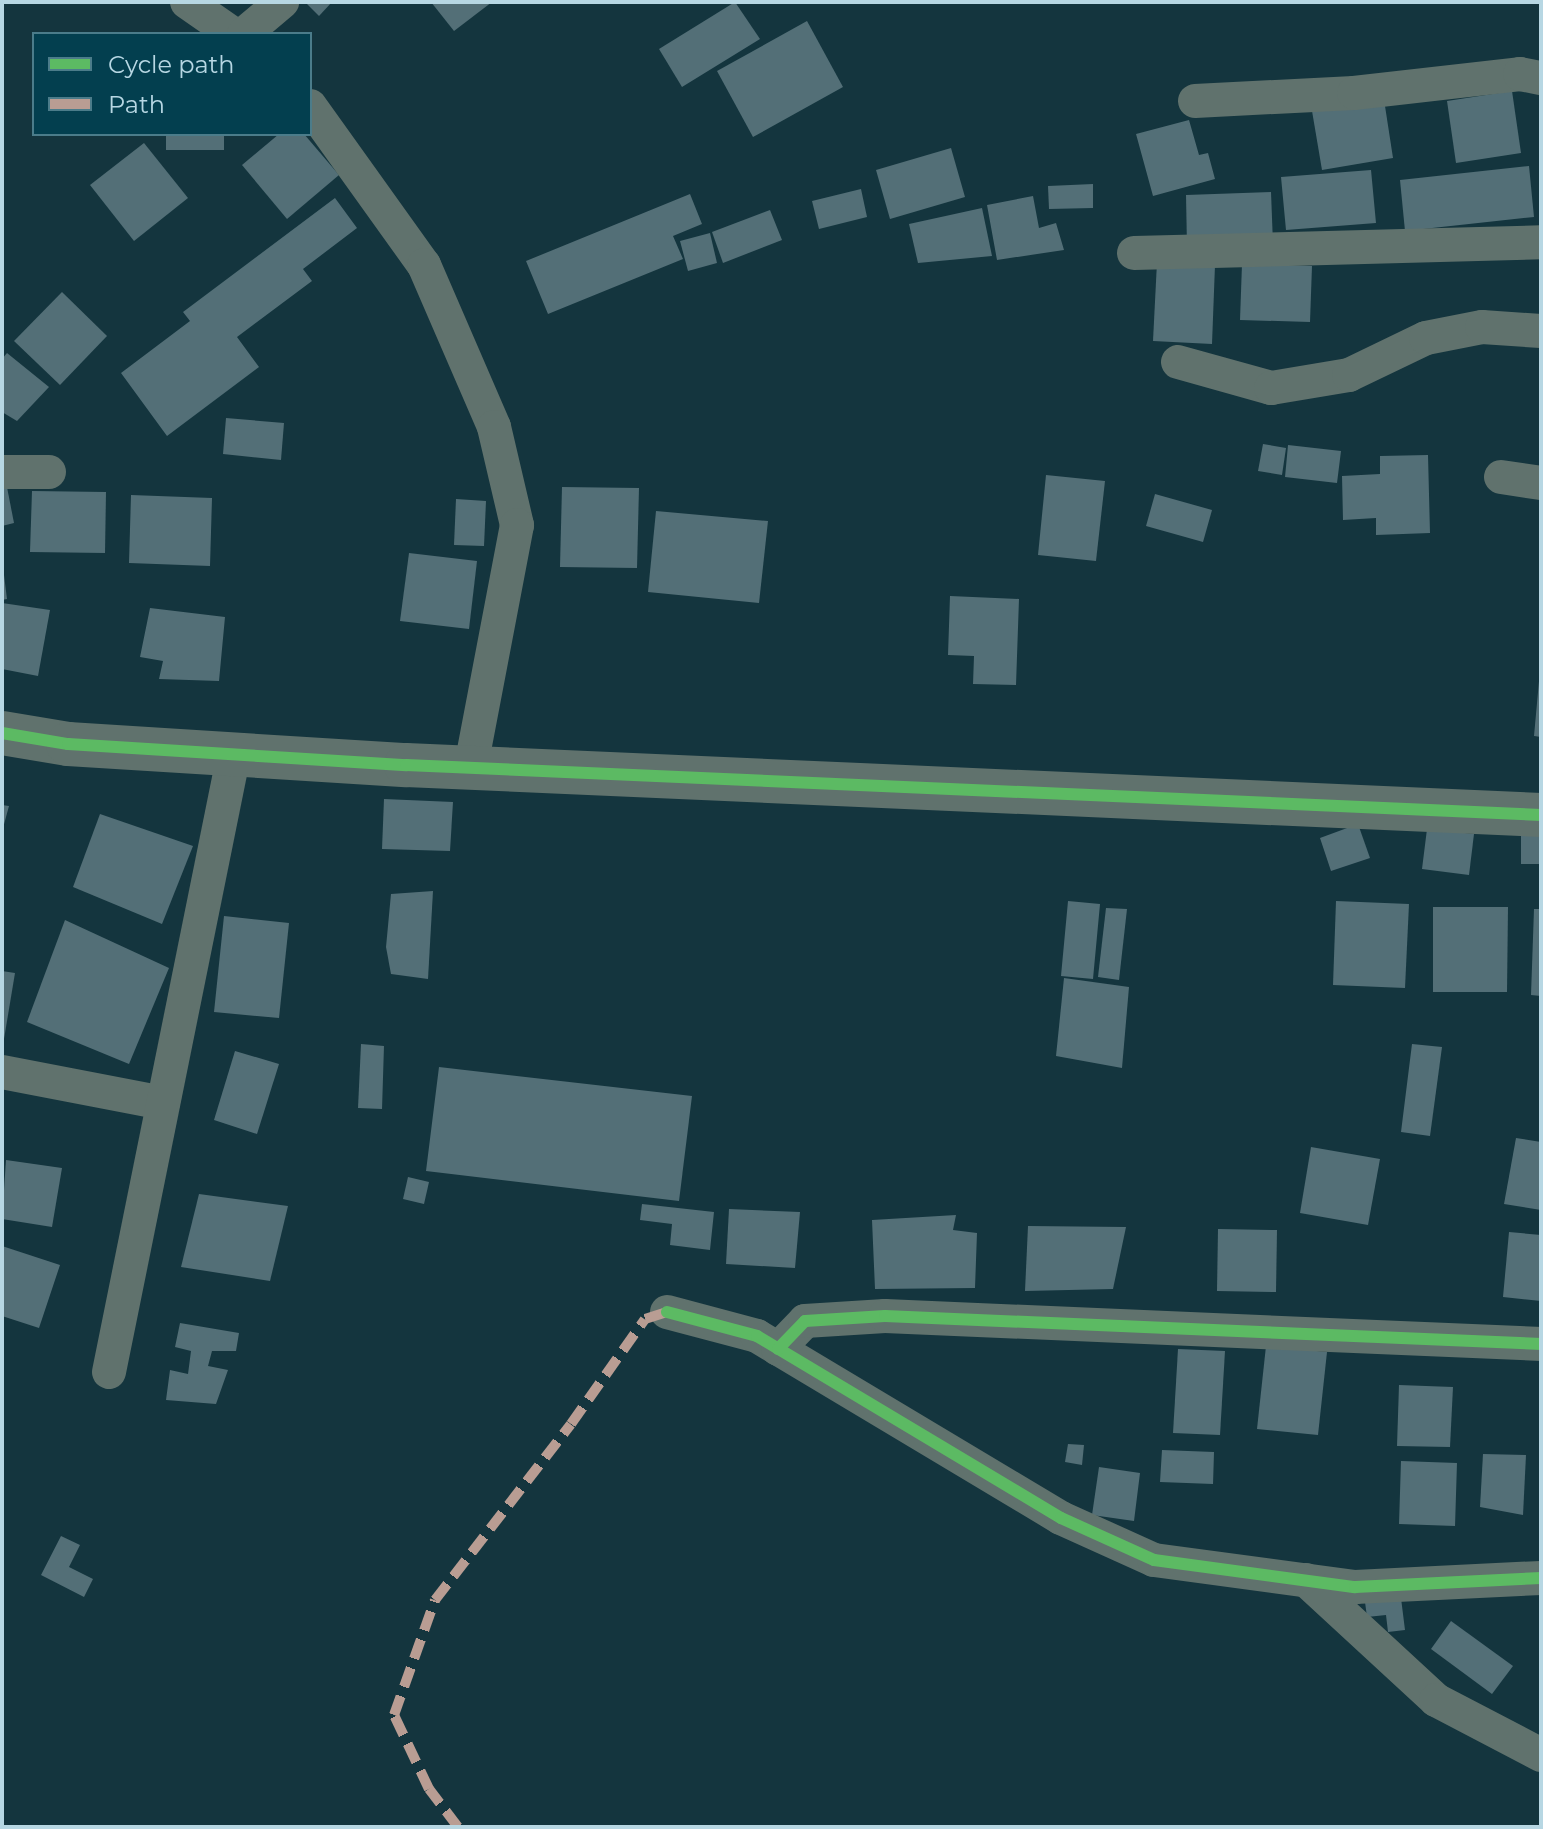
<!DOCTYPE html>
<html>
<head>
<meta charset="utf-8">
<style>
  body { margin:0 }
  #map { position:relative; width:1543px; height:1829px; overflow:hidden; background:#14353e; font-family:Montserrat,sans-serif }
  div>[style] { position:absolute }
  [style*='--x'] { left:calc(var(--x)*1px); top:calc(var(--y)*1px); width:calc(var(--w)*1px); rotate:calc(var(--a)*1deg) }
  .building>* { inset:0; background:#536f77 }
  .minor>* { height:34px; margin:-17px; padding:0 17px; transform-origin:17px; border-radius:17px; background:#60726d }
  .tertiary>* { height:44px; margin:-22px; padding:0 22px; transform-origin:22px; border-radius:22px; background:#60726d }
  .quiet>* { height:10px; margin-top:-5px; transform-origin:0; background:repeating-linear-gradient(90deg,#b99d93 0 20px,transparent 0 30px) }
  .cycleway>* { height:12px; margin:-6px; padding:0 6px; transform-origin:6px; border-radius:6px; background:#5cba63 }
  span { translate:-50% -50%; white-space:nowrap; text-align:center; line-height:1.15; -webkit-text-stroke:8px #033f4f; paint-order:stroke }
  .frame { position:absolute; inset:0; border:4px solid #b7d7e3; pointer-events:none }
  .legend { position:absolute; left:32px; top:32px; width:280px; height:104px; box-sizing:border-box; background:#033f4f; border:2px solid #4b7c8a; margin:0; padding:10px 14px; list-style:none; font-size:24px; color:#b7d7e3 }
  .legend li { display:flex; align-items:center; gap:16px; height:40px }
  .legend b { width:40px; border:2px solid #4b7c8a }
</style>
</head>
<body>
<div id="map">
  <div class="building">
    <div style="clip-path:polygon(305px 2px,332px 2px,319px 16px)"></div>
    <div style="clip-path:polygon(431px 2px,492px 2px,454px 31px)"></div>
    <div style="clip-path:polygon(735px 2px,760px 39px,682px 87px,659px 49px)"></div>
    <div style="clip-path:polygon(807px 21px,843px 87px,753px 137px,717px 71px)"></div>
    <div style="clip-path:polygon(1512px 91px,1521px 153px,1456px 163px,1447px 101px)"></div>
    <div style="clip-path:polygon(1383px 93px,1393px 158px,1322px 170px,1311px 105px)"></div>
    <div style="clip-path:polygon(1189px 120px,1199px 155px,1208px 153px,1215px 179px,1153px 196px,1136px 134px)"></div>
    <div style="clip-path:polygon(166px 134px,224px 134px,224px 150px,166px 150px)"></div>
    <div style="clip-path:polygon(279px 134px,304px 134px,339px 175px,287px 219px,242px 165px)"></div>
    <div style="clip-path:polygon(144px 143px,188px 198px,134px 241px,90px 185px)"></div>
    <div style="clip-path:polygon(951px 148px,965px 197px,890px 219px,876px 170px)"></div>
    <div style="clip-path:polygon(1529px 166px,1534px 217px,1405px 231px,1400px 180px)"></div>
    <div style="clip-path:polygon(1371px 170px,1376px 223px,1286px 230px,1281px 177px)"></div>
    <div style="clip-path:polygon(1093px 184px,1093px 208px,1049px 209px,1048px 186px)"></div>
    <div style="clip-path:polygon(861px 189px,867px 217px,819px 229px,812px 201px)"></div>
    <div style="clip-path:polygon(1271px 192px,1273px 244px,1187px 247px,1186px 195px)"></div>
    <div style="clip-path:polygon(690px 194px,702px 224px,673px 236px,683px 259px,548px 314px,526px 261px)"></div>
    <div style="clip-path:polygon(1033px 196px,1039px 228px,1056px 223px,1064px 250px,997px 260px,987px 205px)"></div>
    <div style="clip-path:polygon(335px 198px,357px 228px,303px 269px,312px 281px,237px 337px,259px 367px,167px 436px,121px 373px,190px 321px,183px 312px)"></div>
    <div style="clip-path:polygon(982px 208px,992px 256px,918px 263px,909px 224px)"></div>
    <div style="clip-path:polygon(770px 210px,782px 240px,723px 263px,712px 232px)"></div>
    <div style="clip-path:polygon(710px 233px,717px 263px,688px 271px,680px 241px)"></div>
    <div style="clip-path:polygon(1157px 262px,1215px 265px,1212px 344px,1153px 341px)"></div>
    <div style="clip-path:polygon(1242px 264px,1312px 266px,1310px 322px,1240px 320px)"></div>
    <div style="clip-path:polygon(62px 292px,107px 336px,60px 385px,14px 341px)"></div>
    <div style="clip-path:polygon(7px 353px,49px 387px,17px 421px,2px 412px,2px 359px)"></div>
    <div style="clip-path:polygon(226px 418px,284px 423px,281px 460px,223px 454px)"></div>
    <div style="clip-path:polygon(1263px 444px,1286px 448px,1282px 475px,1258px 471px)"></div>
    <div style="clip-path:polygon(1288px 445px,1341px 451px,1337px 483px,1285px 477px)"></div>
    <div style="clip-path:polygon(1428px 455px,1430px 533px,1376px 535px,1376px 518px,1343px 520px,1342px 476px,1380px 474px,1380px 456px)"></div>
    <div style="clip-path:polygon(1046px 475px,1105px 481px,1096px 561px,1038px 555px)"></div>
    <div style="clip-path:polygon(2px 482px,6px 482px,14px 523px,2px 526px)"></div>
    <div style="clip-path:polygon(562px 487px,639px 488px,637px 568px,560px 567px)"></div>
    <div style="clip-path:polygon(32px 491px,106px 492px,105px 553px,30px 552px)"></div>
    <div style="clip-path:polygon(1155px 494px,1212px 510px,1203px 542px,1146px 526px)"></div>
    <div style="clip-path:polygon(131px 495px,212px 498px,210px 566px,129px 563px)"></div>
    <div style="clip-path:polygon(456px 499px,486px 501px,484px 546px,454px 545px)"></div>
    <div style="clip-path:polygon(656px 511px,768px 521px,759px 603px,648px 592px)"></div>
    <div style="clip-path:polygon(409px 553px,477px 561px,469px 629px,400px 621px)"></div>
    <div style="clip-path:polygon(2px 559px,7px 599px,2px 600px)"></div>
    <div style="clip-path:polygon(950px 596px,1019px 599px,1016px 685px,973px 684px,974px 656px,948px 655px)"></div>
    <div style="clip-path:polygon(2px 603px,50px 610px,38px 676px,2px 669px)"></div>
    <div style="clip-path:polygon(150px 608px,225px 617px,219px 681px,159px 679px,163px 661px,140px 657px)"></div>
    <div style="clip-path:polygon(1539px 681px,1541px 681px,1541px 737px,1534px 736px)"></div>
    <div style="clip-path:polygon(384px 799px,453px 802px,450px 851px,382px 849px)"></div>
    <div style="clip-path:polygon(2px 805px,9px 806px,3px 828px,2px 827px)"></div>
    <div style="clip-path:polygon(100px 814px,193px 846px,162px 924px,73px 887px)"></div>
    <div style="clip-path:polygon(1358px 824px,1370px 858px,1331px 871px,1320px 838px)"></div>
    <div style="clip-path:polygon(1427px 829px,1474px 834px,1469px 875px,1422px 869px)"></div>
    <div style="clip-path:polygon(1521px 834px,1541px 834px,1541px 864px,1521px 864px)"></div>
    <div style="clip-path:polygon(433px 891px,428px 979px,391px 974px,386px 947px,391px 894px)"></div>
    <div style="clip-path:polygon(1068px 901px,1100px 904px,1093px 979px,1061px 976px)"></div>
    <div style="clip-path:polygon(1336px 901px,1409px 904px,1405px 988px,1333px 985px)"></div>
    <div style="clip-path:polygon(1433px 907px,1508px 907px,1507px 992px,1433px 992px)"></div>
    <div style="clip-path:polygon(1106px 908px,1127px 909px,1119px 980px,1098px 977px)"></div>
    <div style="clip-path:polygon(1534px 909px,1541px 909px,1541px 996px,1531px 995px)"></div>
    <div style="clip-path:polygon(224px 916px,289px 923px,279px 1018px,214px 1012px)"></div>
    <div style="clip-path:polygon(65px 920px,169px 968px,129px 1064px,27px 1022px)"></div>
    <div style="clip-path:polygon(2px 971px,15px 973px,4px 1039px,2px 1039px)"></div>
    <div style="clip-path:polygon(1064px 978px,1129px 987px,1122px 1068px,1056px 1056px)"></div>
    <div style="clip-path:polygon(361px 1044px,384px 1046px,382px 1109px,358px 1108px)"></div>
    <div style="clip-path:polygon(1412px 1044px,1442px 1047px,1430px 1136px,1401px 1132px)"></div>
    <div style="clip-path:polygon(235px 1051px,279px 1064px,257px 1134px,214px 1120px)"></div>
    <div style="clip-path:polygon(439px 1067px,692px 1096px,679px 1201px,426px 1171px)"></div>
    <div style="clip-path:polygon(1516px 1138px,1541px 1142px,1541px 1210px,1504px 1204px)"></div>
    <div style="clip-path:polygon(1311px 1147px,1380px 1159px,1368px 1225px,1300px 1213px)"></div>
    <div style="clip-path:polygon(6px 1160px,62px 1168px,52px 1227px,2px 1219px)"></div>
    <div style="clip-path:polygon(408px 1177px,429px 1182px,424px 1204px,403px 1199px)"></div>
    <div style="clip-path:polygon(199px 1194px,288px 1206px,270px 1281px,181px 1267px)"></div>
    <div style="clip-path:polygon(642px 1204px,714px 1212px,710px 1250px,670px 1245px,672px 1224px,640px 1220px)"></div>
    <div style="clip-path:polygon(729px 1209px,800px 1212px,795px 1268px,726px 1264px)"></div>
    <div style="clip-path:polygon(956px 1215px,953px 1230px,977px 1233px,975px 1288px,875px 1289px,872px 1220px)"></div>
    <div style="clip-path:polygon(1028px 1226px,1126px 1227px,1113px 1289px,1025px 1291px)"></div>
    <div style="clip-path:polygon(1218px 1229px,1277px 1230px,1276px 1292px,1217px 1291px)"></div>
    <div style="clip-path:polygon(1509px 1232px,1541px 1235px,1541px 1301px,1503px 1297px)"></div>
    <div style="clip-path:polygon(2px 1246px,60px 1265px,39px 1328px,2px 1316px)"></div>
    <div style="clip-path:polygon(180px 1323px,239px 1333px,236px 1351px,212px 1351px,208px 1366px,228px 1370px,216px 1404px,166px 1400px,170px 1370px,188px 1374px,191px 1351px,175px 1347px)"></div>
    <div style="clip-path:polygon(1266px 1346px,1327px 1352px,1318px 1435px,1257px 1429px)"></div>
    <div style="clip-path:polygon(1178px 1349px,1225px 1351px,1220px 1435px,1173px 1433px)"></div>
    <div style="clip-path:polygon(1399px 1385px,1453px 1387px,1450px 1447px,1397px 1446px)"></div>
    <div style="clip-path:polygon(1068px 1444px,1084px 1445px,1082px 1465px,1065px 1462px)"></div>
    <div style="clip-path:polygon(1162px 1450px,1214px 1452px,1213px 1484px,1160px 1482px)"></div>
    <div style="clip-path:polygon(1483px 1454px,1526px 1455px,1523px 1515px,1480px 1507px)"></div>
    <div style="clip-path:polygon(1401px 1461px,1457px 1463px,1455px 1526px,1399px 1524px)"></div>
    <div style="clip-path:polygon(1099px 1467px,1140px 1473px,1134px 1521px,1092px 1515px)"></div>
    <div style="clip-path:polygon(61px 1536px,80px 1545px,69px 1567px,93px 1579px,84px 1597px,41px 1575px)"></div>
    <div style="clip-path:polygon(1401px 1598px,1405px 1630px,1388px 1632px,1386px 1615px,1367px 1617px,1365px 1602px)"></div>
    <div style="clip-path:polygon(1451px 1621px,1513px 1666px,1492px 1694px,1431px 1649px)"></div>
  </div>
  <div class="minor">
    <div style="--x:187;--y:2;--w:56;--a:34.8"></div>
    <div style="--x:244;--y:34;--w:50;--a:-40.1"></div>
    <div style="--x:1195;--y:101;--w:159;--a:-2.9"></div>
    <div style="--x:1354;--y:93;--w:167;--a:-6.5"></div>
    <div style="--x:1520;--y:74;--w:21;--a:11"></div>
    <div style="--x:310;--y:106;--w:196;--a:54.4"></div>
    <div style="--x:424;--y:265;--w:176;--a:66.6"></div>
    <div style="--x:494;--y:427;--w:101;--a:76.8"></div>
    <div style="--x:517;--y:525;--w:246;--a:100.8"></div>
    <div style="--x:1134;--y:253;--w:407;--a:-1.5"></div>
    <div style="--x:1178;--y:362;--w:97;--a:15.6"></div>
    <div style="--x:1271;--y:388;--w:79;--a:-9.5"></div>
    <div style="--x:1349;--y:375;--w:85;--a:-25.7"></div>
    <div style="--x:1426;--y:338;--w:57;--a:-11.1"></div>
    <div style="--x:1482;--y:327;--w:59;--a:3.9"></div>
    <div style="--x:2;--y:472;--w:47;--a:0"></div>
    <div style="--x:1501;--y:477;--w:40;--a:8.5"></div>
    <div style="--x:2;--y:1072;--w:164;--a:10.9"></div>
    <div style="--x:667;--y:1312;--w:93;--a:14.9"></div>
    <div style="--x:757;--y:1336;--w:354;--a:30.9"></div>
    <div style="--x:1061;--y:1518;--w:102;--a:24.3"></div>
    <div style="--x:1154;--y:1560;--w:203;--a:7.7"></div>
    <div style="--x:1355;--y:1587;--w:186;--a:-2.8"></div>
    <div style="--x:778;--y:1349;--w:39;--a:-46"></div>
    <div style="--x:805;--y:1321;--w:80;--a:-3.6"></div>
    <div style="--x:885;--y:1316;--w:657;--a:2.44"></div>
    <div style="--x:109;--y:1372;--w:631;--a:-78.57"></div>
    <div style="--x:1306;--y:1580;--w:177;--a:42.7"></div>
    <div style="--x:1436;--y:1700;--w:119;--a:27.6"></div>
  </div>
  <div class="tertiary">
    <div style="--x:2;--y:733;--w:67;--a:9.5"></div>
    <div style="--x:68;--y:744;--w:339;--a:3.6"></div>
    <div style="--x:406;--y:765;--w:1136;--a:2.52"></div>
  </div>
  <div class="quiet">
    <div style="--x:458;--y:1827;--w:48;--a:-127.3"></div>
    <div style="--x:429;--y:1789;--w:82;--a:-115.3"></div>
    <div style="--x:394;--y:1715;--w:122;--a:-70.4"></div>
    <div style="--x:435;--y:1600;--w:222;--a:-52.3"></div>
    <div style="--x:571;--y:1424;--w:128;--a:-54.8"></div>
    <div style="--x:645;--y:1319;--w:23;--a:-18"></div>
  </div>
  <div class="cycleway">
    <div style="--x:2;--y:733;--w:67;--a:9.5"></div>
    <div style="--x:68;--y:744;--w:339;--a:3.6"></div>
    <div style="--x:406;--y:765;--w:1136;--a:2.52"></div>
    <div style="--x:667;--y:1312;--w:93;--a:14.9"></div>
    <div style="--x:757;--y:1336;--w:354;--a:30.9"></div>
    <div style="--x:1061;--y:1518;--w:102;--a:24.3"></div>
    <div style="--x:1154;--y:1560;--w:203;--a:7.7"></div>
    <div style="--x:1355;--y:1587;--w:186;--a:-2.8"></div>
    <div style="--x:778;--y:1349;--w:39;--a:-46"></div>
    <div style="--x:805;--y:1321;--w:80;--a:-3.6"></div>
    <div style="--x:885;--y:1316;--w:657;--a:2.44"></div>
  </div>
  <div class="frame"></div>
  <ul class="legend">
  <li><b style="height:10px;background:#5cba63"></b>Cycle path</li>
  <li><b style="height:10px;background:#b99d93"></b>Path</li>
  </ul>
</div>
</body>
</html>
